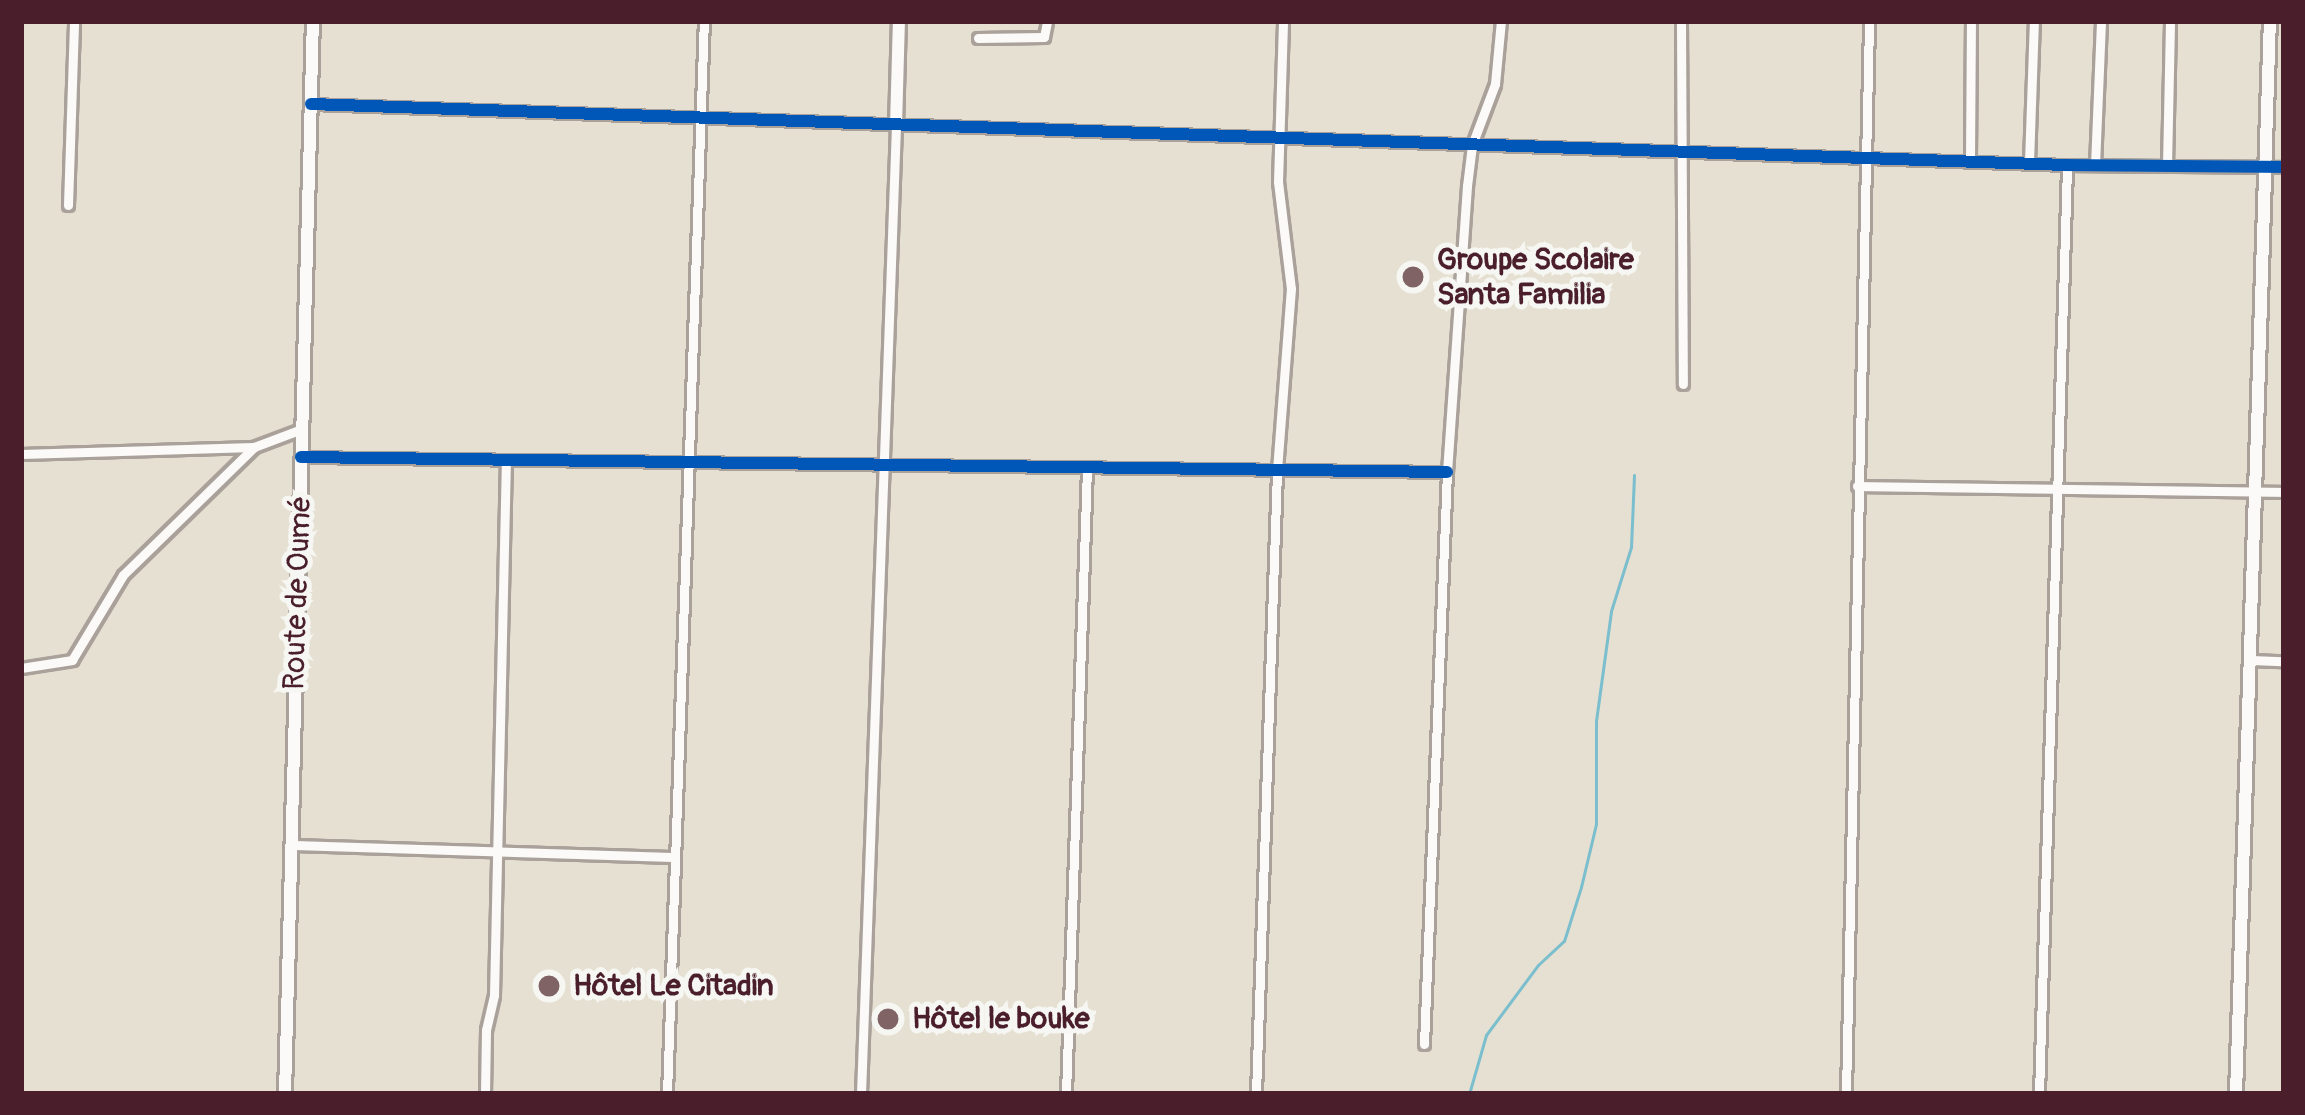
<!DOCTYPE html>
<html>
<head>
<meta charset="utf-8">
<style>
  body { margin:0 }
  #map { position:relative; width:2305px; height:1115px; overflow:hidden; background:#e5e0d1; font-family:Pangolin,sans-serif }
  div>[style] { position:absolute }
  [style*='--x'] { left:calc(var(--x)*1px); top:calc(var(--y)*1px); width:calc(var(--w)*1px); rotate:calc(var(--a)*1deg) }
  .stream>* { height:3px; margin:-1.5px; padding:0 1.5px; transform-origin:1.5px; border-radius:1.5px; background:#7bbece }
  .roads { filter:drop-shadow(3px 0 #a9a19a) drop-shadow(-3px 0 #a9a19a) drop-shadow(0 3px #a9a19a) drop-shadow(0 -3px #a9a19a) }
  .street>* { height:9px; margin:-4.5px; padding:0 4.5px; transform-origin:4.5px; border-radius:4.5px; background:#fbfaf8 }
  .secondary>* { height:12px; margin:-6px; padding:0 6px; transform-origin:6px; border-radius:6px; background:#fbfaf8 }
  .cycleway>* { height:12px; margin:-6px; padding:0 6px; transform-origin:6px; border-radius:6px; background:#0057b8 }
  .dots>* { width:33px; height:33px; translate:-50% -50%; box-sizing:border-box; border:6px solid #f6f6f2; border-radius:50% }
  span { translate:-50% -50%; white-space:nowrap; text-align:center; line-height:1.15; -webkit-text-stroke:10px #f6f6f2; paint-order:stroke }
  .poi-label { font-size:30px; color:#4a1f2b; font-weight:700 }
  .left { translate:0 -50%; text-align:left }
  .street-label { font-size:30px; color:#4a1f2b }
  .frame { position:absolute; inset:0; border:24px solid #4a1f2b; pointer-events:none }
</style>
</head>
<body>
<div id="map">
  <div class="stream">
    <div style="--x:1469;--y:1094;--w:61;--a:-73.9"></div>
    <div style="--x:1486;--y:1035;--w:87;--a:-53.4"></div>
    <div style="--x:1538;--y:965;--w:35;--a:-43"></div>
    <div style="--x:1564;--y:941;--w:57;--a:-72.5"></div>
    <div style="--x:1581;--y:887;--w:65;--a:-76.6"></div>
    <div style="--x:1596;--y:824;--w:103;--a:-90"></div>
    <div style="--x:1596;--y:721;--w:111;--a:-82.2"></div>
    <div style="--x:1611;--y:611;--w:67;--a:-72.6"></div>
    <div style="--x:1631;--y:547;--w:72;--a:-87.6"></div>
  </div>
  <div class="roads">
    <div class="street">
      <div style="--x:1681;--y:21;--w:363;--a:89.7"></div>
      <div style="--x:978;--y:38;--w:66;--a:-0.9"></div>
      <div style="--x:1044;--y:37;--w:16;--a:-79"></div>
      <div style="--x:311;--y:104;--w:1757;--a:1.99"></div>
      <div style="--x:2067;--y:165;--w:217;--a:0.5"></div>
      <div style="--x:1970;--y:160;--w:139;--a:-89.6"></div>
      <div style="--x:2029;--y:162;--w:141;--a:-88"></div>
      <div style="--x:2095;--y:165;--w:144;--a:-87.6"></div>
      <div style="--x:2167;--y:166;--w:145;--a:-88.8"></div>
      <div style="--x:68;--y:205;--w:184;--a:-88.1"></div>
      <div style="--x:21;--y:454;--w:233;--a:-1.7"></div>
      <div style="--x:254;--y:447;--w:51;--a:-20.6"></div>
      <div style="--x:301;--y:457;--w:1146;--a:0.75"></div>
      <div style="--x:1857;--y:486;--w:427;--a:0.8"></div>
      <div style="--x:2249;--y:660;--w:35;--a:2"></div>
      <div style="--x:21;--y:668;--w:52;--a:-8.9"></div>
      <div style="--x:72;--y:660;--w:99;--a:-59"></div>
      <div style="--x:123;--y:575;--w:183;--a:-44.3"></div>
      <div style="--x:291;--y:845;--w:384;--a:1.8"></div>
      <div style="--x:1424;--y:1044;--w:572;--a:-87.7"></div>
      <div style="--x:1447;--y:472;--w:287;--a:-86"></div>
      <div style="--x:1467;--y:186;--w:41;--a:-83"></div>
      <div style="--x:1472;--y:145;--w:65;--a:-69.3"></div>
      <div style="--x:1495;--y:84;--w:63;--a:-84.6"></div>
      <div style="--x:485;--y:1094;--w:64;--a:-89.1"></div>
      <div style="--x:486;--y:1030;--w:36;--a:-77"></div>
      <div style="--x:494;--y:995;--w:535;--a:-88.72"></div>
      <div style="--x:667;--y:1094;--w:1074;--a:-88.03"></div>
      <div style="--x:861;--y:1094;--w:969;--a:-87.93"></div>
      <div style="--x:1066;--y:1094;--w:627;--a:-88.08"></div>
      <div style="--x:1256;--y:1094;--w:624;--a:-88.07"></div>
      <div style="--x:1277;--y:470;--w:182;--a:-85.6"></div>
      <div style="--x:1291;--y:289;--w:108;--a:-96.9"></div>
      <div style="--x:1278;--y:182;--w:161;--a:-88.2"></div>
      <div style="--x:1846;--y:1094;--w:1073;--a:-88.77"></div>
      <div style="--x:2039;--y:1094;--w:929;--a:-88.27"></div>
    </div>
    <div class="secondary">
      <div style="--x:896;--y:126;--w:105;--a:-88.4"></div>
      <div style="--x:285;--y:1094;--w:1073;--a:-88.51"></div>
      <div style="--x:2236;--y:1094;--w:1074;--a:-88.19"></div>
    </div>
  </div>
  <div class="cycleway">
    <div style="--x:311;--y:104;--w:1757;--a:1.99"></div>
    <div style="--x:2067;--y:165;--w:217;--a:0.5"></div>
    <div style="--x:301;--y:457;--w:1146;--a:0.75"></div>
  </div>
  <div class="dots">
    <div style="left:1413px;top:277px;background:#806365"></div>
    <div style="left:549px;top:986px;background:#806365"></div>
    <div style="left:888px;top:1019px;background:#806365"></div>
  </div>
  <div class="poi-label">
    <span class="left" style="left:1437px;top:277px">Groupe Scolaire<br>Santa Familia</span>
    <span class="left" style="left:573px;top:986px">Hôtel Le Citadin</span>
    <span class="left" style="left:912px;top:1019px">Hôtel le bouke</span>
  </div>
  <div class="street-label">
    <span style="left:298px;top:593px;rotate:-88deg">Route de Oumé</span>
  </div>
  <div class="frame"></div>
</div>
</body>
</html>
